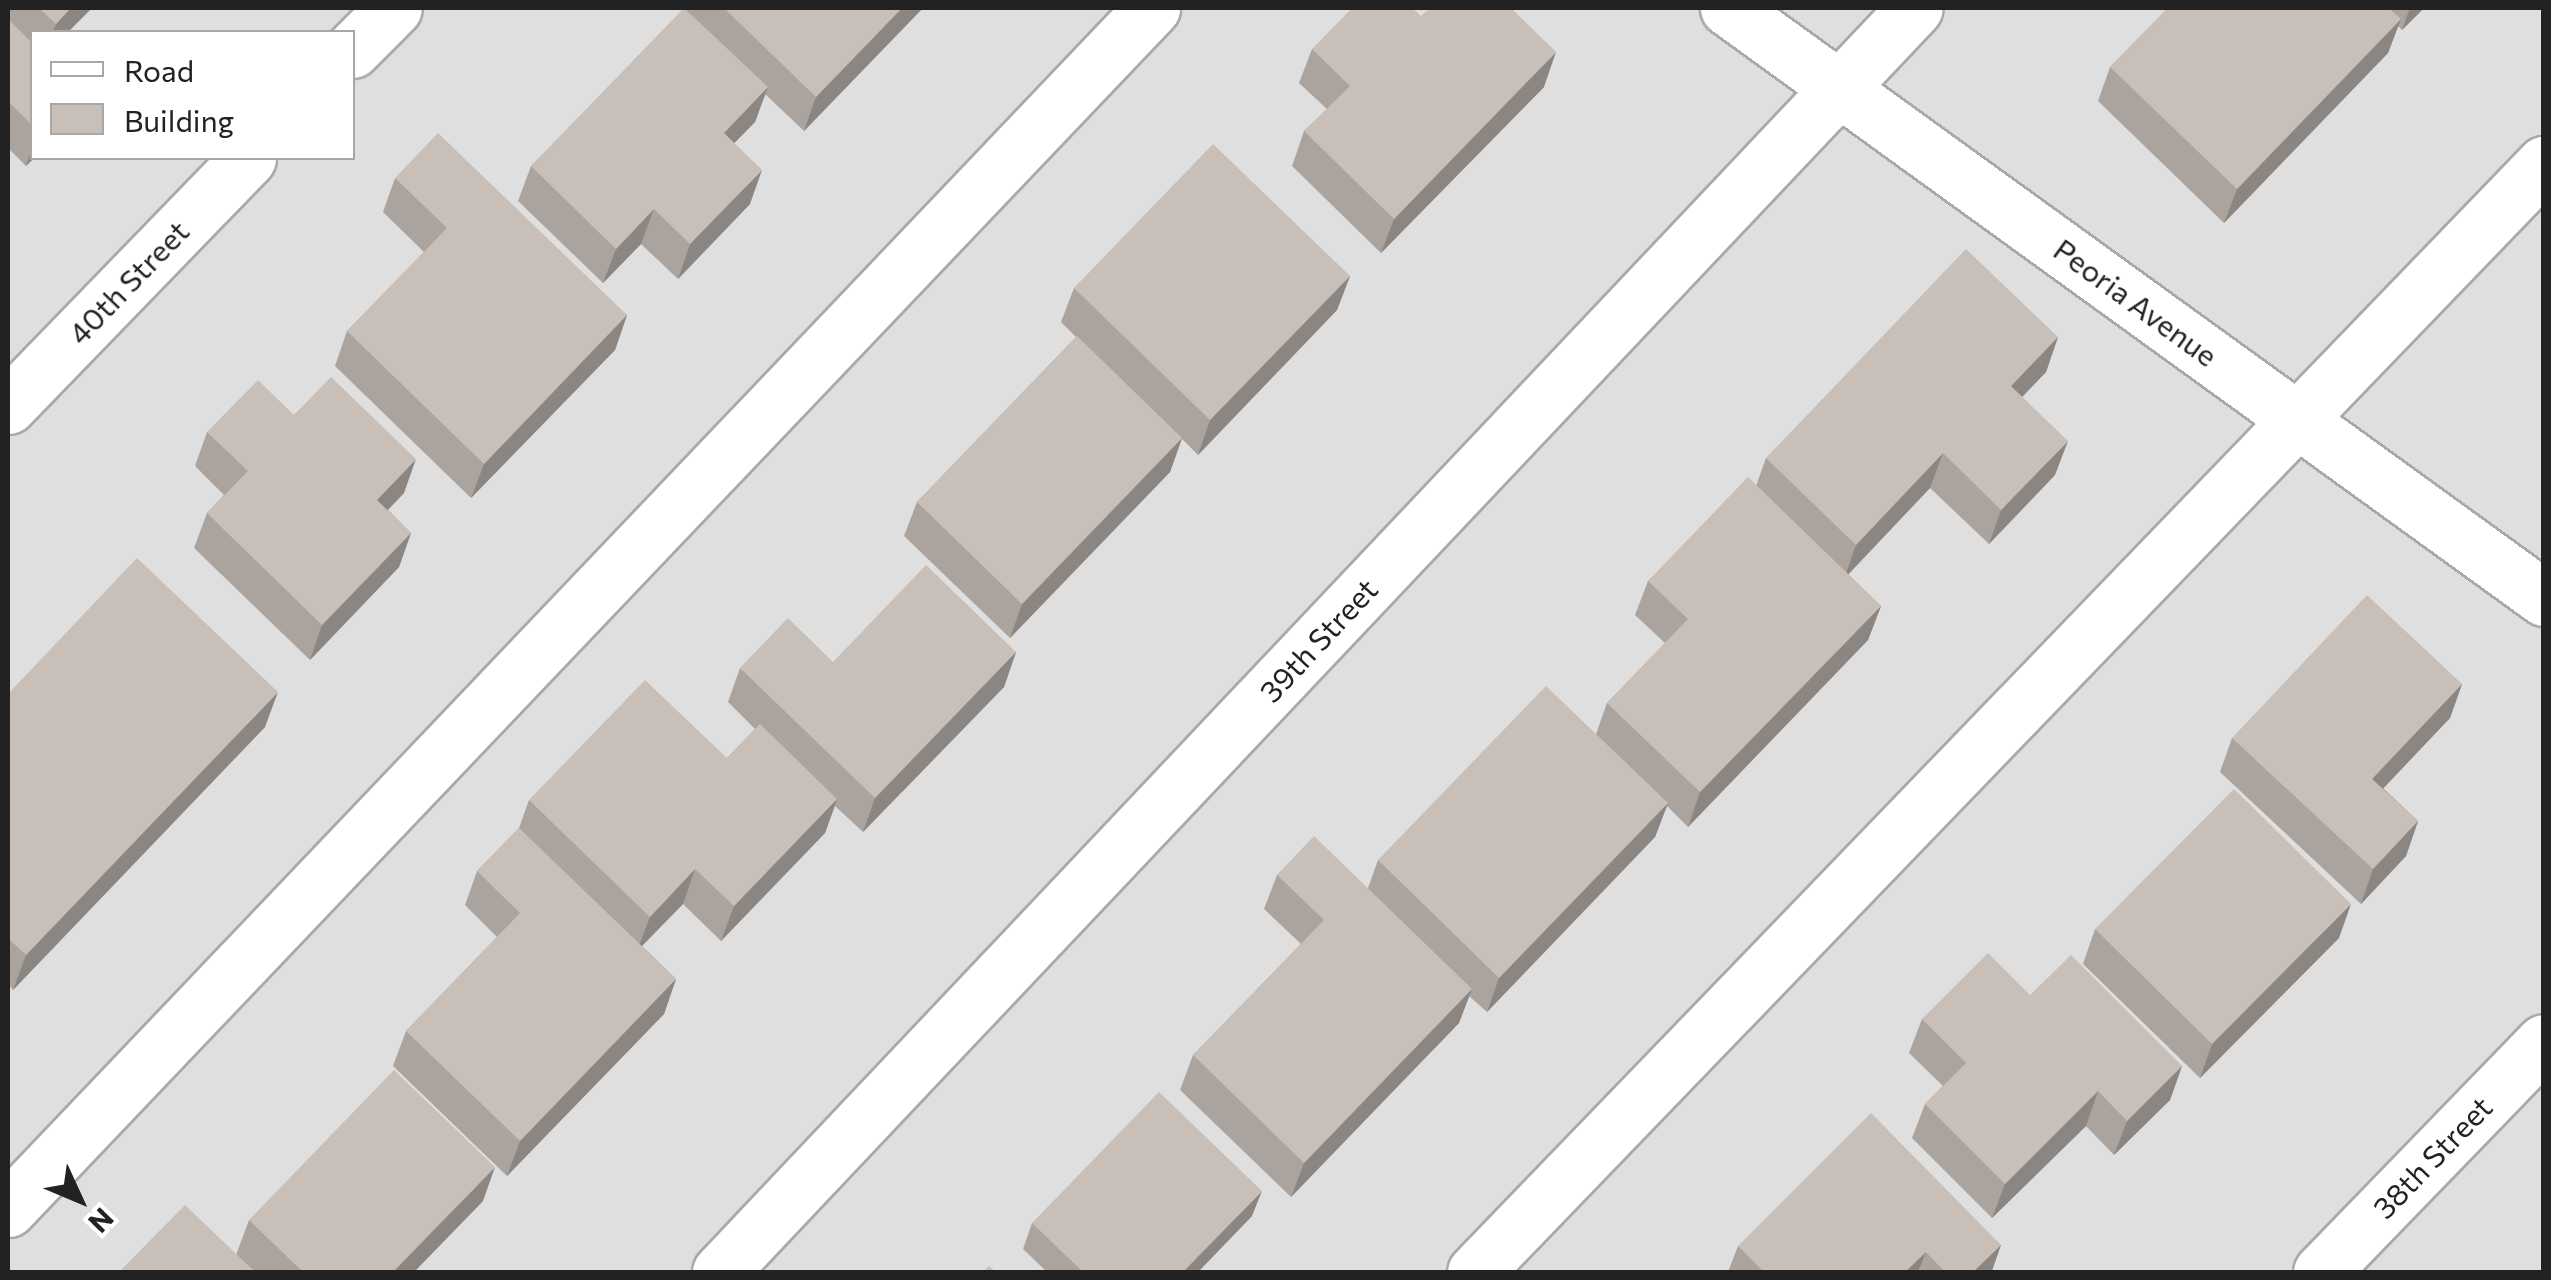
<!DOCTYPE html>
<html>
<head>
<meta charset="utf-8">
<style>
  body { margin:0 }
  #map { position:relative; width:2551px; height:1280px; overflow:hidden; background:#f2efe9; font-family:Commissioner,sans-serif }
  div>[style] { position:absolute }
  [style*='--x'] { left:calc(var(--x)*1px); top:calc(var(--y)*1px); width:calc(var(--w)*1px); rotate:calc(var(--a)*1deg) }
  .residential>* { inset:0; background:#e0dfdf }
  .roads { filter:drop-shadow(2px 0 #a9a9a9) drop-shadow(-2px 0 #a9a9a9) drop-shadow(0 2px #a9a9a9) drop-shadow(0 -2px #a9a9a9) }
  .minor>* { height:55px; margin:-27.5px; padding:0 27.5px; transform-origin:27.5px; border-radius:27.5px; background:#fff }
  .wall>* { inset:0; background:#aba49e }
  .shaded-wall>* { inset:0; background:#8b8681 }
  .building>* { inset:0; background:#c7bfb8 }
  span { translate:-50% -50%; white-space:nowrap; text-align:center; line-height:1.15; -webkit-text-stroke:8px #fff; paint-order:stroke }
  .street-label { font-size:30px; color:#222 }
  .frame { position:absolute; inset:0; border:10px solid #222; pointer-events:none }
  .legend { position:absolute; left:30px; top:30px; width:325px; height:130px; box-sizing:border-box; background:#fff; border:2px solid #a7a7a7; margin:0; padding:12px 18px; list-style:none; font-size:30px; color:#222 }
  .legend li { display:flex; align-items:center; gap:20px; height:50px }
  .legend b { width:50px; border:2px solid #a7a7a7 }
  .north { position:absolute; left:30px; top:1150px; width:100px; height:100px; -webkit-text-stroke:8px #fff; paint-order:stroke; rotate:134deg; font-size:28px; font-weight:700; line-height:40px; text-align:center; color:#222 }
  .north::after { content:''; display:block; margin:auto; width:35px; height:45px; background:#222; clip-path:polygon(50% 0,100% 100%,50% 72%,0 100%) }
</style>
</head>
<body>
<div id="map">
  <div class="residential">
    <div style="clip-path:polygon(evenodd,8px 8px,2543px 8px,2543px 1272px,8px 1272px,8px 8px,32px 32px,352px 32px,352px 158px,32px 158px,32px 32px)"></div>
  </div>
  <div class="roads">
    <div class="minor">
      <div style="--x:1728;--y:8;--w:1007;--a:35.87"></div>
      <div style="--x:352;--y:50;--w:59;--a:-45"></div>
      <div style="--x:8;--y:406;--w:345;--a:-45.9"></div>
      <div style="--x:8;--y:1209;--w:1659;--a:-46.39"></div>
      <div style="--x:720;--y:1272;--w:1739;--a:-46.61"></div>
      <div style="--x:1475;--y:1272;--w:1540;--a:-46.03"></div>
      <div style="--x:2321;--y:1272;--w:320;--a:-45.9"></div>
    </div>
  </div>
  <div class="wall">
    <div style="clip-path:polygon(8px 8px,92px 8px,68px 32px,32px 32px,32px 158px,34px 158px,26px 166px,8px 148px)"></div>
    <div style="clip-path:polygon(687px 8px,923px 8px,804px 131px,765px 94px,755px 122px,734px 143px,750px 204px,678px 279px,641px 244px,603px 283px,518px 201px,531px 166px)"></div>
    <div style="clip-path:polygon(2168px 8px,2424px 8px,2402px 30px,2398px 26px,2388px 53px,2224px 223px,2098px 101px,2110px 67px)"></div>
    <div style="clip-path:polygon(1421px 16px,1544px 87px,1381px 253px,1292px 166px,1304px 131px,1327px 109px,1299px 83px,1312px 49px)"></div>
    <div style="clip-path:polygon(395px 178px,627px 315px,615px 350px,471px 498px,335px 366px,347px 331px,424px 252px,383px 212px)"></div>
    <div style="clip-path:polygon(1350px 276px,1337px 310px,1198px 455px,1182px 439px,1170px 472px,1010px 638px,904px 536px,917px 502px,1076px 337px,1061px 322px,1074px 288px)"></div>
    <div style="clip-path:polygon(2058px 337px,2046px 372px,2022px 397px,2055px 475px,1989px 544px,1930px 488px,1848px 574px,1881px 606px,1868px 640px,1688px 827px,1667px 806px,1655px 837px,1487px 1012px,1469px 996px,1459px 1023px,1291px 1197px,1180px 1090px,1193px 1055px,1301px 944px,1264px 909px,1277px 875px,1368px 888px,1378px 860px,1596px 734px,1607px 703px,1665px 643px,1635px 615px,1648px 581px,1756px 486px,1766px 458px)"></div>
    <div style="clip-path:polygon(294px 415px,404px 493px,388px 510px,411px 533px,399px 567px,310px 660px,194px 548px,207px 513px,224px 495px,195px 466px,207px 432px)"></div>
    <div style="clip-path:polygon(1016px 652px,1004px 687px,863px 832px,835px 806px,825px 833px,721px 941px,683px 904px,642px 946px,676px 979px,664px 1014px,507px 1176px,393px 1066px,406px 1031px,497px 937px,465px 905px,477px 871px,519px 828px,529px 800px,727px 758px,755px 729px,728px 702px,740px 668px)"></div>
    <div style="clip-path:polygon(2462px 684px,2450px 718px,2383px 788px,2418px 821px,2406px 856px,2361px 904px,2220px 772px,2232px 738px)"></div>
    <div style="clip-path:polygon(8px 694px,265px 727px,13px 990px,8px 984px)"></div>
    <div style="clip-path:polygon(2095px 929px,2339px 938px,2200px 1078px,2083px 964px)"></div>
    <div style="clip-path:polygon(2030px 995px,2182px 1066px,2170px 1100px,2114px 1155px,2086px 1126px,1992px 1218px,1912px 1138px,1925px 1104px,1943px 1086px,1909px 1053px,1922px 1019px)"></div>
    <div style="clip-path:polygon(483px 1201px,414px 1272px,255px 1272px,236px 1255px,249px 1220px)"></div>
    <div style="clip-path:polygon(1252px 1216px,1198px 1272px,1047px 1272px,1023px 1249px,1032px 1223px)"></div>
    <div style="clip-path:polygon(2001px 1245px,1990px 1272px,1728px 1272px,1738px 1246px)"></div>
  </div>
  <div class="shaded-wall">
    <div style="clip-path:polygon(71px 8px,92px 8px,68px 32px,53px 32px,56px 24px)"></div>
    <div style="clip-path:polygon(902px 8px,923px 8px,804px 131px,816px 97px)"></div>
    <div style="clip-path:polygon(2410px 8px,2424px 8px,2402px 30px)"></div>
    <div style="clip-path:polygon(2401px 19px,2388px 53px,2224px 223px,2237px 189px)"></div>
    <div style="clip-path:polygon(1556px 52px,1544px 87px,1381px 253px,1394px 219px)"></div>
    <div style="clip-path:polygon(768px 87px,755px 122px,711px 167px,724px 133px)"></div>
    <div style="clip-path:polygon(32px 149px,32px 158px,34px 158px,26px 166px)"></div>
    <div style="clip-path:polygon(762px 170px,750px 204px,678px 279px,690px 244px)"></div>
    <div style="clip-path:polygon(654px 209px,641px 244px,603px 283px,616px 249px)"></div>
    <div style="clip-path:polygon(1350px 276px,1337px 310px,1198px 455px,1210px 420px)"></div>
    <div style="clip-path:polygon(627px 315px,615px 350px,471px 498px,484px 464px)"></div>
    <div style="clip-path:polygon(2058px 337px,2046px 372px,1999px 421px,2011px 386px)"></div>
    <div style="clip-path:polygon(1182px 438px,1170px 472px,1010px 638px,1022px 604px)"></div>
    <div style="clip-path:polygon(2068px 441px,2055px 475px,1989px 544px,2001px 510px)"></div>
    <div style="clip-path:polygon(1943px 453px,1930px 488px,1844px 579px,1856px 545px)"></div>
    <div style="clip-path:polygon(416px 459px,404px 493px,364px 534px,377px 500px)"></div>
    <div style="clip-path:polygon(411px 533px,399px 567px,310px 660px,322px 625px)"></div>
    <div style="clip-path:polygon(1881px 606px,1868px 640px,1688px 827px,1700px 792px)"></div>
    <div style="clip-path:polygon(1016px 652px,1004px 687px,863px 832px,875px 798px)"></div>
    <div style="clip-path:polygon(2462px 684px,2450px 718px,2360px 813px,2372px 779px)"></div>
    <div style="clip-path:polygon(278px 692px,265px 727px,13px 990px,26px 955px)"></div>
    <div style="clip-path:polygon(837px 799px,825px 833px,721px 941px,734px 906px)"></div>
    <div style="clip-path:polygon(1668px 803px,1655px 837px,1487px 1012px,1499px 978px)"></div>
    <div style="clip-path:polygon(2418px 821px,2406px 856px,2361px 904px,2373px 869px)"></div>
    <div style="clip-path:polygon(695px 869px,683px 904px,637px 951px,650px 917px)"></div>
    <div style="clip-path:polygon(2351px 904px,2339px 938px,2200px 1078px,2212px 1044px)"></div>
    <div style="clip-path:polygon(676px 979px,664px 1014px,507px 1176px,520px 1141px)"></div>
    <div style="clip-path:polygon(1472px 989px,1459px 1023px,1291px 1197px,1304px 1163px)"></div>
    <div style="clip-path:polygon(2182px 1066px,2170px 1100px,2114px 1155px,2127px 1121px)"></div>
    <div style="clip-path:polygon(2098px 1091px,2086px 1126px,1992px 1218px,2005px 1184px)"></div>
    <div style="clip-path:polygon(495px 1167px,483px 1201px,414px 1272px,393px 1272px)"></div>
    <div style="clip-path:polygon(1262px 1191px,1252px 1216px,1198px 1272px,1183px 1272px)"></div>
    <div style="clip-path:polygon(2001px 1245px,1992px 1271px,1990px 1272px,1973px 1272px)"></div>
    <div style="clip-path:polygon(1926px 1252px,1918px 1272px,1905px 1272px)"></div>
  </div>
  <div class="building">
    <div style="clip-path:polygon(39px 8px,71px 8px,56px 24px)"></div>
    <div style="clip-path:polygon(684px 8px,768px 87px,724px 133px,762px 170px,690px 244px,654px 209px,616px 249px,531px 166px)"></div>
    <div style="clip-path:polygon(724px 8px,902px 8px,816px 97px)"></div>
    <div style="clip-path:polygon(1352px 8px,1412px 8px,1421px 16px,1430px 8px,1511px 8px,1556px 52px,1394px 219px,1304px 131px,1350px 86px,1312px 49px)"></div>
    <div style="clip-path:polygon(2168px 8px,2389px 8px,2401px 19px,2237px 189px,2110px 67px)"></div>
    <div style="clip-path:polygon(8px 19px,32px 43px,32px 125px,8px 101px)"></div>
    <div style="clip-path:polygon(438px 133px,627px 315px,484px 464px,347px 331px,447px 228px,395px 178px)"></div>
    <div style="clip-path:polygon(1213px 144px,1350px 276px,1210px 420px,1074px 288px)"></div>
    <div style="clip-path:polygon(1966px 249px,2058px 337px,2011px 386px,2068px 441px,2001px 510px,1943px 453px,1856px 545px,1766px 458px)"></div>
    <div style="clip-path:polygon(1077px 336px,1182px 438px,1022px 604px,917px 502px)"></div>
    <div style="clip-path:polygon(331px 377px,416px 459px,377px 500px,411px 533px,322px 625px,207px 513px,248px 471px,207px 432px,258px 380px,294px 415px)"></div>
    <div style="clip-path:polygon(1748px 477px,1881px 606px,1700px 792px,1607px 703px,1688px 619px,1648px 581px)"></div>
    <div style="clip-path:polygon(137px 558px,278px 692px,26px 955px,8px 938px,8px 694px)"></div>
    <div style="clip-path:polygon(926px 565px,1016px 652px,875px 798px,740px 668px,788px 618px,833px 662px)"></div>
    <div style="clip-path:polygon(2367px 595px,2462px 684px,2372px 779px,2418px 821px,2373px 869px,2232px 738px)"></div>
    <div style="clip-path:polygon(645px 680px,727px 758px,760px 724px,837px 799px,734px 906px,695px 869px,650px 917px,529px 800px)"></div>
    <div style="clip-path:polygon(1546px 686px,1668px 803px,1499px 978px,1378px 860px)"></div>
    <div style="clip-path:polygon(2234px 789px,2351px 904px,2212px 1044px,2095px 929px)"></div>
    <div style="clip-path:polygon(519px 828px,676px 979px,520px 1141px,406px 1031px,520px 913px,477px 871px)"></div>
    <div style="clip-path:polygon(1314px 836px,1472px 989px,1304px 1163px,1193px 1055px,1324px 920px,1277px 875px)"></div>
    <div style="clip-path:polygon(1988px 953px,2030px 995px,2071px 955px,2182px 1066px,2127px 1121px,2098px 1091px,2005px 1184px,1925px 1104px,1966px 1063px,1922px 1019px)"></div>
    <div style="clip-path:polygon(394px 1070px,495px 1167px,393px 1272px,303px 1272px,249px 1220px)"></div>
    <div style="clip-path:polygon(1159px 1092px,1262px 1191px,1183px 1272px,1083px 1272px,1032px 1223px)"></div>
    <div style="clip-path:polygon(1871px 1113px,2001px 1245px,1973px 1272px,1945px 1272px,1926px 1252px,1905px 1272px,1764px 1272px,1738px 1246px)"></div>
    <div style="clip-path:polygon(185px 1205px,255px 1272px,119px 1272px)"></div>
    <div style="clip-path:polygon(989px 1266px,996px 1272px,983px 1272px)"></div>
  </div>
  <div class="street-label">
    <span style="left:128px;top:282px;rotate:-46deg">40th Street</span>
    <span style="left:2136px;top:302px;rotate:36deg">Peoria Avenue</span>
    <span style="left:1318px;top:640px;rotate:-47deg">39th Street</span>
    <span style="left:2432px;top:1157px;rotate:-46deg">38th Street</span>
  </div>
  <div class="frame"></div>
  <ul class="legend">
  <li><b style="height:12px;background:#fff"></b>Road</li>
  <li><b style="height:28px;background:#c7bfb8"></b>Building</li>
  </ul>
  <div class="north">N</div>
</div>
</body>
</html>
